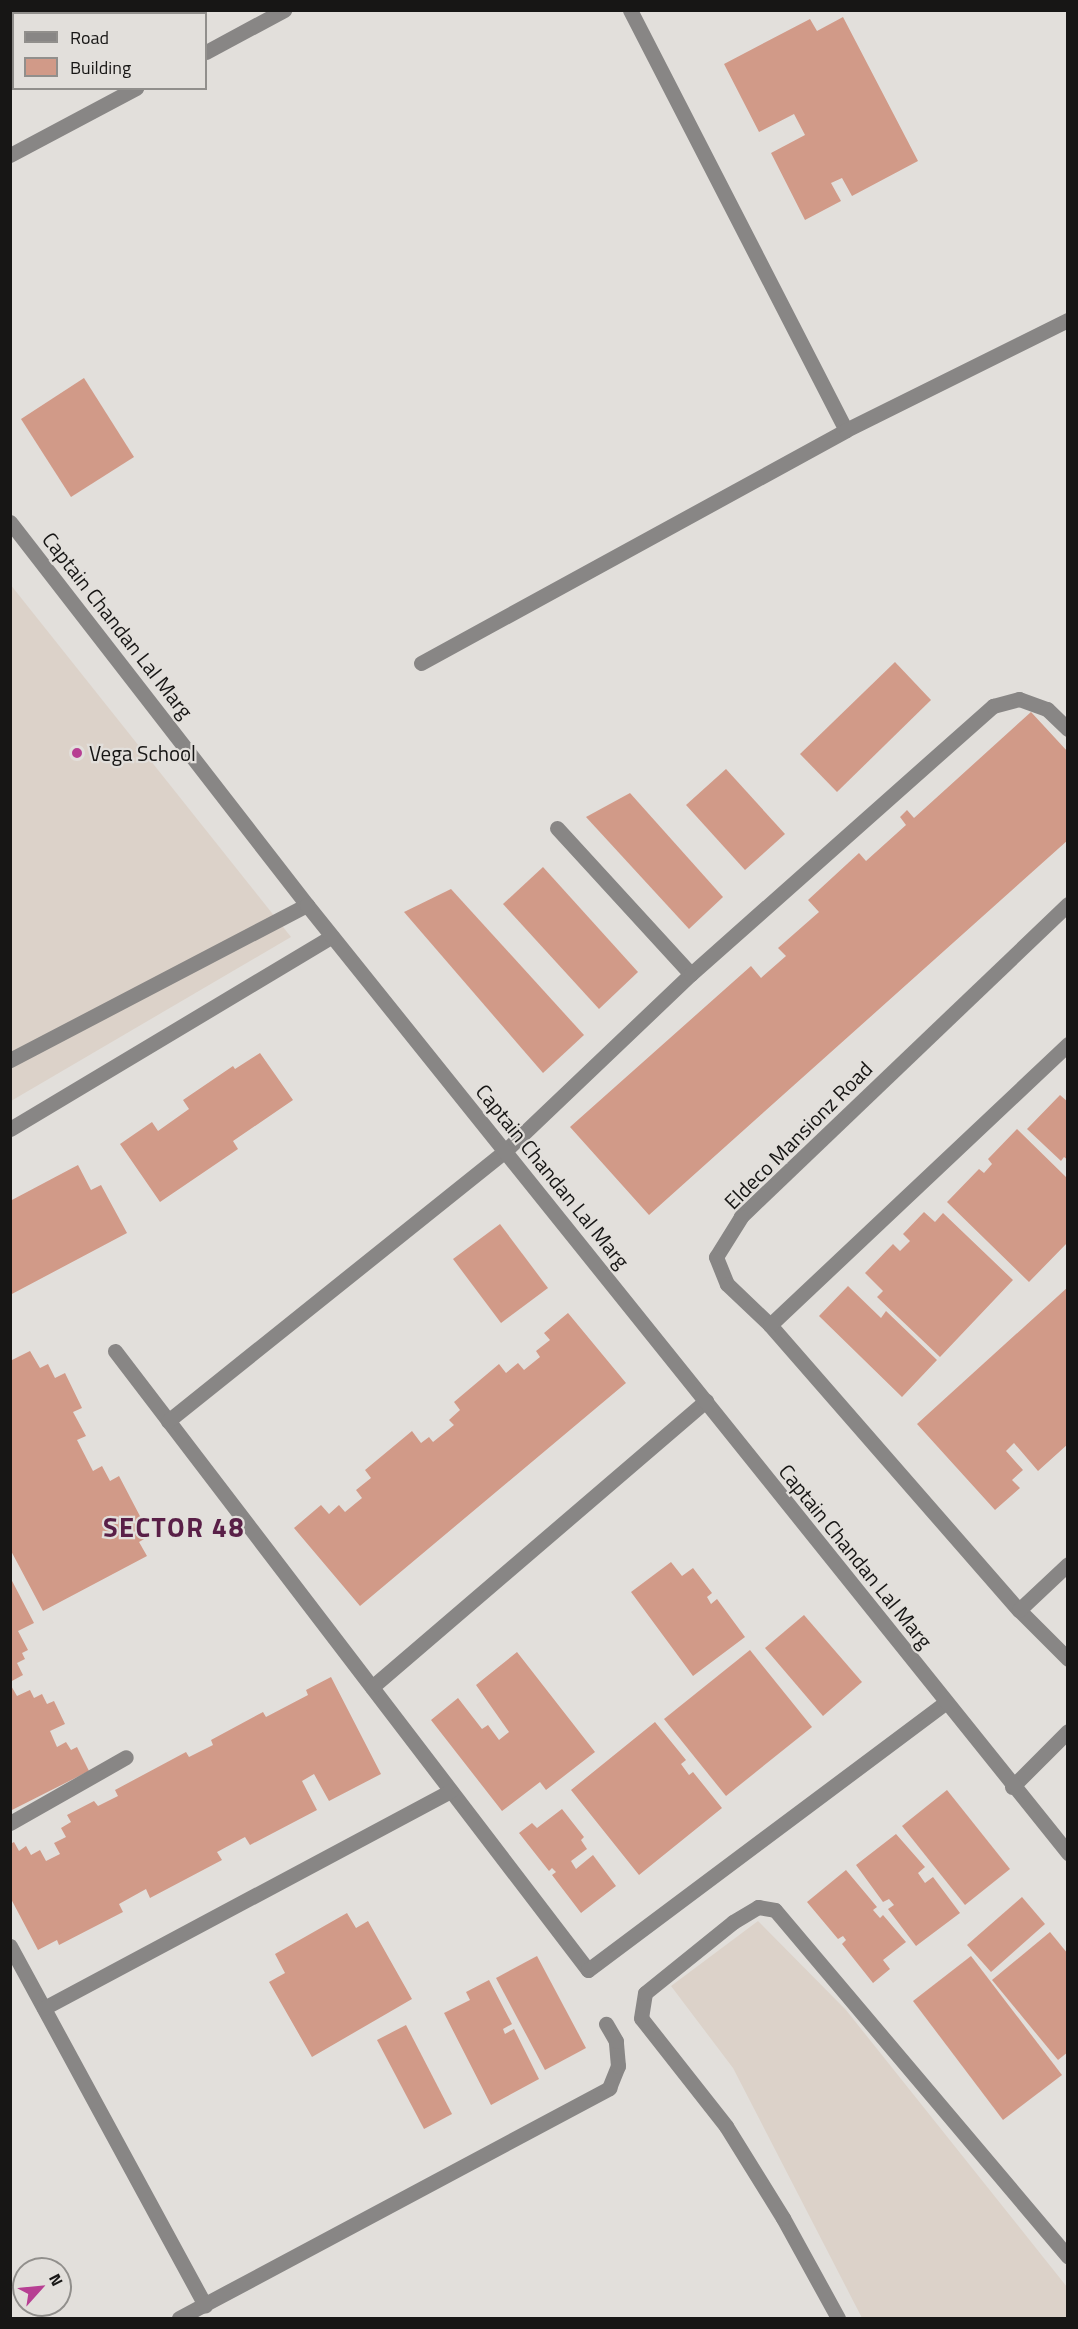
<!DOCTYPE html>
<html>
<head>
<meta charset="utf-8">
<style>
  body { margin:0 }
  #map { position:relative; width:1078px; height:2329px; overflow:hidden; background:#e2dfdb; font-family:"Titillium Web",sans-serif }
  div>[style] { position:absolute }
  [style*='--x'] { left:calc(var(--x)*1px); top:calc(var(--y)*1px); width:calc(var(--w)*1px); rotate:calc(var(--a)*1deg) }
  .built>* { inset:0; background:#dcd2c9 }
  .building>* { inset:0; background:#d19a88 }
  .service>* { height:15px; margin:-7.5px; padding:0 7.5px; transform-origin:7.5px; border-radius:7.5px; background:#888685 }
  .minor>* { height:15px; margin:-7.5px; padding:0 7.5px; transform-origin:7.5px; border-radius:7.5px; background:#888685 }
  .tertiary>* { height:15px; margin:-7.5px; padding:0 7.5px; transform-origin:7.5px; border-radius:7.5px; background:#888685 }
  .dots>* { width:16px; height:16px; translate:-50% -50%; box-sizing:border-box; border:3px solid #e2dfdb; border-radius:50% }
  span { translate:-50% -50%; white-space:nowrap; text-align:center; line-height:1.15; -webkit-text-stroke:4.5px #e2dfdb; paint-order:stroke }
  .street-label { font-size:21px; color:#171615 }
  .poi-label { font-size:21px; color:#171615 }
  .left { translate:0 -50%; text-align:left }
  .district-label { font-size:27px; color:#591f47; font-weight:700; letter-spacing:1.5px }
  .frame { position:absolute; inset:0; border:12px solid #171615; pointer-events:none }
  .legend { position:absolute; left:12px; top:12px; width:195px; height:78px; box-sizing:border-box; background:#e2dfdb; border:2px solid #918f8c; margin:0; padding:8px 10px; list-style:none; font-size:18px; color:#171615 }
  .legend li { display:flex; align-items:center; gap:12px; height:30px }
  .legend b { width:30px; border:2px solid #918f8c }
  .north { position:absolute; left:12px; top:2257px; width:60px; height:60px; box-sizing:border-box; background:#e2dfdb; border:2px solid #918f8c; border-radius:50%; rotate:63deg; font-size:16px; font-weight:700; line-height:24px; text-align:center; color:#171615 }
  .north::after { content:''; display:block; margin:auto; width:21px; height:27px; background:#b73f93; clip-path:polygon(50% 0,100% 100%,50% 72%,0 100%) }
</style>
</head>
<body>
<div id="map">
  <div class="built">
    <div style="clip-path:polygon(10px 584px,291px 937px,11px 1101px,10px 1101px)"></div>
    <div style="clip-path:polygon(758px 1921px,846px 2010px,1067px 2287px,1067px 2318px,862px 2318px,733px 2068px,671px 1986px)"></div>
  </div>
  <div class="building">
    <div style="clip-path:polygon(843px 17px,918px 161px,852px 196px,842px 178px,831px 183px,841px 201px,805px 220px,771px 153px,805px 135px,794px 114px,759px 132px,724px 64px,810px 19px,817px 31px)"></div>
    <div style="clip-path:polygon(84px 378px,134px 457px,71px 497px,21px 419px)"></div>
    <div style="clip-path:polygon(895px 662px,931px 700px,837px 792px,800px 754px)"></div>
    <div style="clip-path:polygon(1031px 712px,1068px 752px,1068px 840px,649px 1215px,570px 1127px,751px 966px,761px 978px,786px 956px,778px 948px,819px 912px,808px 900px,859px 853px,866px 861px,906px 825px,900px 817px,907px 810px,914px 818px)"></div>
    <div style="clip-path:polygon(726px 769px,785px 834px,745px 870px,686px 805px)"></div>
    <div style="clip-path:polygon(630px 793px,723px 897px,689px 929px,586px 817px)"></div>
    <div style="clip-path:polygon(543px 867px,638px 972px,599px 1009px,503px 904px)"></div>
    <div style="clip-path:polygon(451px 889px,584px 1035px,543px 1073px,404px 912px)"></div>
    <div style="clip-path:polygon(260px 1053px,293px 1100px,233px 1141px,238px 1149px,160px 1202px,120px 1144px,152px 1122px,158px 1131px,189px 1109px,183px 1100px,233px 1066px,235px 1069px)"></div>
    <div style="clip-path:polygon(1060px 1095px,1068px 1102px,1068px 1160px,1064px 1157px,1061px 1161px,1027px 1129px)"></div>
    <div style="clip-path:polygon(1017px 1129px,1068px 1179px,1068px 1242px,1029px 1282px,947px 1202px,979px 1169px,984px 1173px,992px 1164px,988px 1159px)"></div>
    <div style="clip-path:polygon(78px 1165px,91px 1190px,101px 1185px,127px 1233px,10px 1295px,10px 1201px)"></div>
    <div style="clip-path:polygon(924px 1212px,935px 1222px,943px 1213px,1013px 1280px,940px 1357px,877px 1297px,883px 1291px,865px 1273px,893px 1244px,900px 1251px,910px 1241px,903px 1234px)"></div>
    <div style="clip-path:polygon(500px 1224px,548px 1288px,501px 1323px,453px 1259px)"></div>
    <div style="clip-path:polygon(848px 1286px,881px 1318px,886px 1311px,937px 1360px,902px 1397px,819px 1316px)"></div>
    <div style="clip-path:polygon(1068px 1287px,1068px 1444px,1038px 1471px,1014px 1443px,1006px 1451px,1023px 1470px,1012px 1480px,1020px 1488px,995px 1510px,917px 1424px)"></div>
    <div style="clip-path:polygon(568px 1313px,626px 1383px,360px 1606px,294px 1528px,321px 1505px,329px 1514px,339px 1505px,345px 1512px,362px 1498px,356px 1490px,371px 1478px,365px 1470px,412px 1431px,421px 1443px,429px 1437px,433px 1442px,454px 1425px,449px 1420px,460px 1410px,454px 1402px,499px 1364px,506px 1373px,518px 1363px,524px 1370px,540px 1357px,536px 1351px,550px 1340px,544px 1333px)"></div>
    <div style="clip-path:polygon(30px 1351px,40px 1368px,48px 1364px,55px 1378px,65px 1373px,82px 1408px,73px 1412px,86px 1436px,77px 1440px,93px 1471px,102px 1466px,110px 1481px,119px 1476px,142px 1520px,137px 1523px,146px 1538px,139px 1542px,147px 1556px,43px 1611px,10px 1549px,10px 1361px)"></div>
    <div style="clip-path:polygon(671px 1562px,682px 1576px,693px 1568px,712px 1593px,707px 1597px,711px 1604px,717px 1599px,745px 1637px,693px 1676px,631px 1592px)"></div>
    <div style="clip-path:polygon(10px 1577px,34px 1623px,18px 1631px,28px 1650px,22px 1653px,25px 1659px,17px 1663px,23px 1675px,10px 1682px)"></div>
    <div style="clip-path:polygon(804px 1615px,862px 1682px,823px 1716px,765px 1648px)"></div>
    <div style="clip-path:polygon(750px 1650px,812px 1727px,726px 1796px,664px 1719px)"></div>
    <div style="clip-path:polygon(517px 1652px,595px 1752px,546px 1790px,540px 1782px,502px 1811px,431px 1720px,458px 1698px,482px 1729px,488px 1725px,499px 1740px,509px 1732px,476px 1685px)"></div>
    <div style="clip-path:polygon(331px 1677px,381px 1774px,329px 1801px,314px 1774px,302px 1781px,317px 1810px,250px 1845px,245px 1837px,217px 1852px,222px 1860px,150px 1898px,146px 1889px,119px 1904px,123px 1912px,59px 1945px,57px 1940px,38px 1950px,10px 1897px,10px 1844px,14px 1842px,19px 1851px,26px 1846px,31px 1855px,40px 1850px,46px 1861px,60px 1854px,54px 1843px,66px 1837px,61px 1828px,71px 1822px,67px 1815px,94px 1801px,98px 1806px,118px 1796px,115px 1790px,186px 1752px,189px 1757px,213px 1745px,211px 1740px,263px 1712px,266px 1717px,308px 1695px,306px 1690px)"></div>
    <div style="clip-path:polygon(10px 1684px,17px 1696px,30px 1690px,34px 1698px,42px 1694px,47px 1704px,54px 1701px,65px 1724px,50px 1731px,57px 1747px,66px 1742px,71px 1750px,77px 1747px,89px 1771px,10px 1811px)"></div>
    <div style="clip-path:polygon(655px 1722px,686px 1760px,681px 1764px,689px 1775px,693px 1772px,722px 1808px,639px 1875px,571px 1790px)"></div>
    <div style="clip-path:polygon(947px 1790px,1010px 1869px,965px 1905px,902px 1826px)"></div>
    <div style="clip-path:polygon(562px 1809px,584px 1837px,581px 1840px,587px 1849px,571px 1861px,576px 1869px,593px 1855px,616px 1886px,581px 1913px,552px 1875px,556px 1872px,552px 1868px,549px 1871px,519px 1833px,532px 1823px,537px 1828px)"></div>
    <div style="clip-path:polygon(896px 1834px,925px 1867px,918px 1873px,925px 1883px,933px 1877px,960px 1913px,916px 1946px,888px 1909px,894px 1905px,889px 1899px,883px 1902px,856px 1865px)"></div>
    <div style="clip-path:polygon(846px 1870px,877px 1907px,873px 1910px,880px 1918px,883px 1915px,906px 1942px,883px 1960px,890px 1969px,873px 1983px,842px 1944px,846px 1940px,843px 1936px,838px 1939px,807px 1902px)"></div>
    <div style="clip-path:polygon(1022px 1897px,1045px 1924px,991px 1972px,967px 1945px)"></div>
    <div style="clip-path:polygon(347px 1913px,356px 1928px,368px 1921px,412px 1999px,312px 2057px,269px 1982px,285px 1973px,275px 1954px)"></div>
    <div style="clip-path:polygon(1050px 1932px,1068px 1954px,1068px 2052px,1058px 2060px,992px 1980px)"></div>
    <div style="clip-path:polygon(537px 1956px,586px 2048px,545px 2070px,496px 1978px)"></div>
    <div style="clip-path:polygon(971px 1956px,1062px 2075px,1003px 2120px,913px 2001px)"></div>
    <div style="clip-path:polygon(489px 1980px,512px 2024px,503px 2029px,505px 2034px,514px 2029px,539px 2079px,491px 2105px,444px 2013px,470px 2000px,466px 1992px)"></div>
    <div style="clip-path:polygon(406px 2025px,452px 2114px,424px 2129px,377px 2040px)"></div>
  </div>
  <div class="service">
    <div style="--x:10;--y:1060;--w:335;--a:-27.6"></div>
    <div style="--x:838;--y:2318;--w:114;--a:-118.8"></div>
    <div style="--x:783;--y:2218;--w:108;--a:-121.8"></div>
    <div style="--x:726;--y:2126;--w:137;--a:-128.2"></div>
    <div style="--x:641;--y:2018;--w:25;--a:-81"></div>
    <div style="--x:645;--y:1993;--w:113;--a:-38.9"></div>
    <div style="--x:733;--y:1922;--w:29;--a:-31"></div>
    <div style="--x:758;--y:1907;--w:17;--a:10"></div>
    <div style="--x:775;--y:1910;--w:454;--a:49.8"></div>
  </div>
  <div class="minor">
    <div style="--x:87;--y:10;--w:4;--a:63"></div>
    <div style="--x:630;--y:10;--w:472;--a:62.8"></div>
    <div style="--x:206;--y:52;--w:89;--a:-28.3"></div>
    <div style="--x:10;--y:155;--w:143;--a:-28"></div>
    <div style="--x:421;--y:663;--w:485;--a:-28.7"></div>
    <div style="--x:846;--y:430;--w:248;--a:-26.4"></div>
    <div style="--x:557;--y:828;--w:198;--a:47.5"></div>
    <div style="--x:1068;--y:904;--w:453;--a:136.3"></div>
    <div style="--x:741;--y:1217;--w:47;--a:122"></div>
    <div style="--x:716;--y:1257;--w:29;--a:68"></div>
    <div style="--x:727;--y:1284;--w:59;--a:43.6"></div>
    <div style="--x:770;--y:1325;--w:378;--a:48.9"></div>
    <div style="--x:1019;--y:1610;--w:69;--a:45"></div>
    <div style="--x:10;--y:1129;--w:375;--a:-30.9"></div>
    <div style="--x:770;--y:1325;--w:410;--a:-43.3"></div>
    <div style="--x:115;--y:1351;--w:779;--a:52.62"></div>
    <div style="--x:588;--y:1970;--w:447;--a:-36.8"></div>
    <div style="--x:168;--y:1421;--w:433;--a:-38.7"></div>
    <div style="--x:506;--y:1150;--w:255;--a:-43.6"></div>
    <div style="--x:691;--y:974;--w:404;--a:-41.6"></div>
    <div style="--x:993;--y:706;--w:27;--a:-15"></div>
    <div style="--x:1019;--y:699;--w:30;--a:20"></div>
    <div style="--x:1047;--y:709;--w:29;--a:44"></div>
    <div style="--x:1019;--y:1610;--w:67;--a:-43.2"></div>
    <div style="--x:372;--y:1687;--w:440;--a:-40.6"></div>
    <div style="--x:1012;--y:1787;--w:79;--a:-45"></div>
    <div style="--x:10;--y:1823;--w:133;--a:-29.6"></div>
    <div style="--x:10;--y:1946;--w:409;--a:61.5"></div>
    <div style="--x:44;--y:2008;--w:461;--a:-28.1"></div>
    <div style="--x:179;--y:2318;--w:488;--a:-28.1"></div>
    <div style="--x:609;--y:2088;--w:24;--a:-68"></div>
    <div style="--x:618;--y:2066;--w:25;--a:-95"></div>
    <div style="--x:616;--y:2041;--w:20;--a:-120"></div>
  </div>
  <div class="tertiary">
    <div style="--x:10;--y:522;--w:485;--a:52.2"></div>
    <div style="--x:307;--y:905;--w:1216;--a:51.24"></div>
  </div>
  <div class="dots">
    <div style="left:77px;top:753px;background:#b73f93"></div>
  </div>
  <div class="street-label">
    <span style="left:118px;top:625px;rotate:52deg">Captain Chandan Lal Marg</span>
    <span style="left:798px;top:1135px;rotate:-45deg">Eldeco Mansionz Road</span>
    <span style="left:553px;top:1176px;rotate:51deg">Captain Chandan Lal Marg</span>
    <span style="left:856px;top:1556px;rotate:51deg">Captain Chandan Lal Marg</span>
  </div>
  <div class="poi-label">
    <span class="left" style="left:89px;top:753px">Vega School</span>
  </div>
  <div class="district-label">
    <span style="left:174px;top:1527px">SECTOR 48</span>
  </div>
  <div class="frame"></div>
  <ul class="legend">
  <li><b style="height:8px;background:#888685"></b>Road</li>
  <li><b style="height:16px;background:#d19a88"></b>Building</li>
  </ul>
  <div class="north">N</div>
</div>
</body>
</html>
